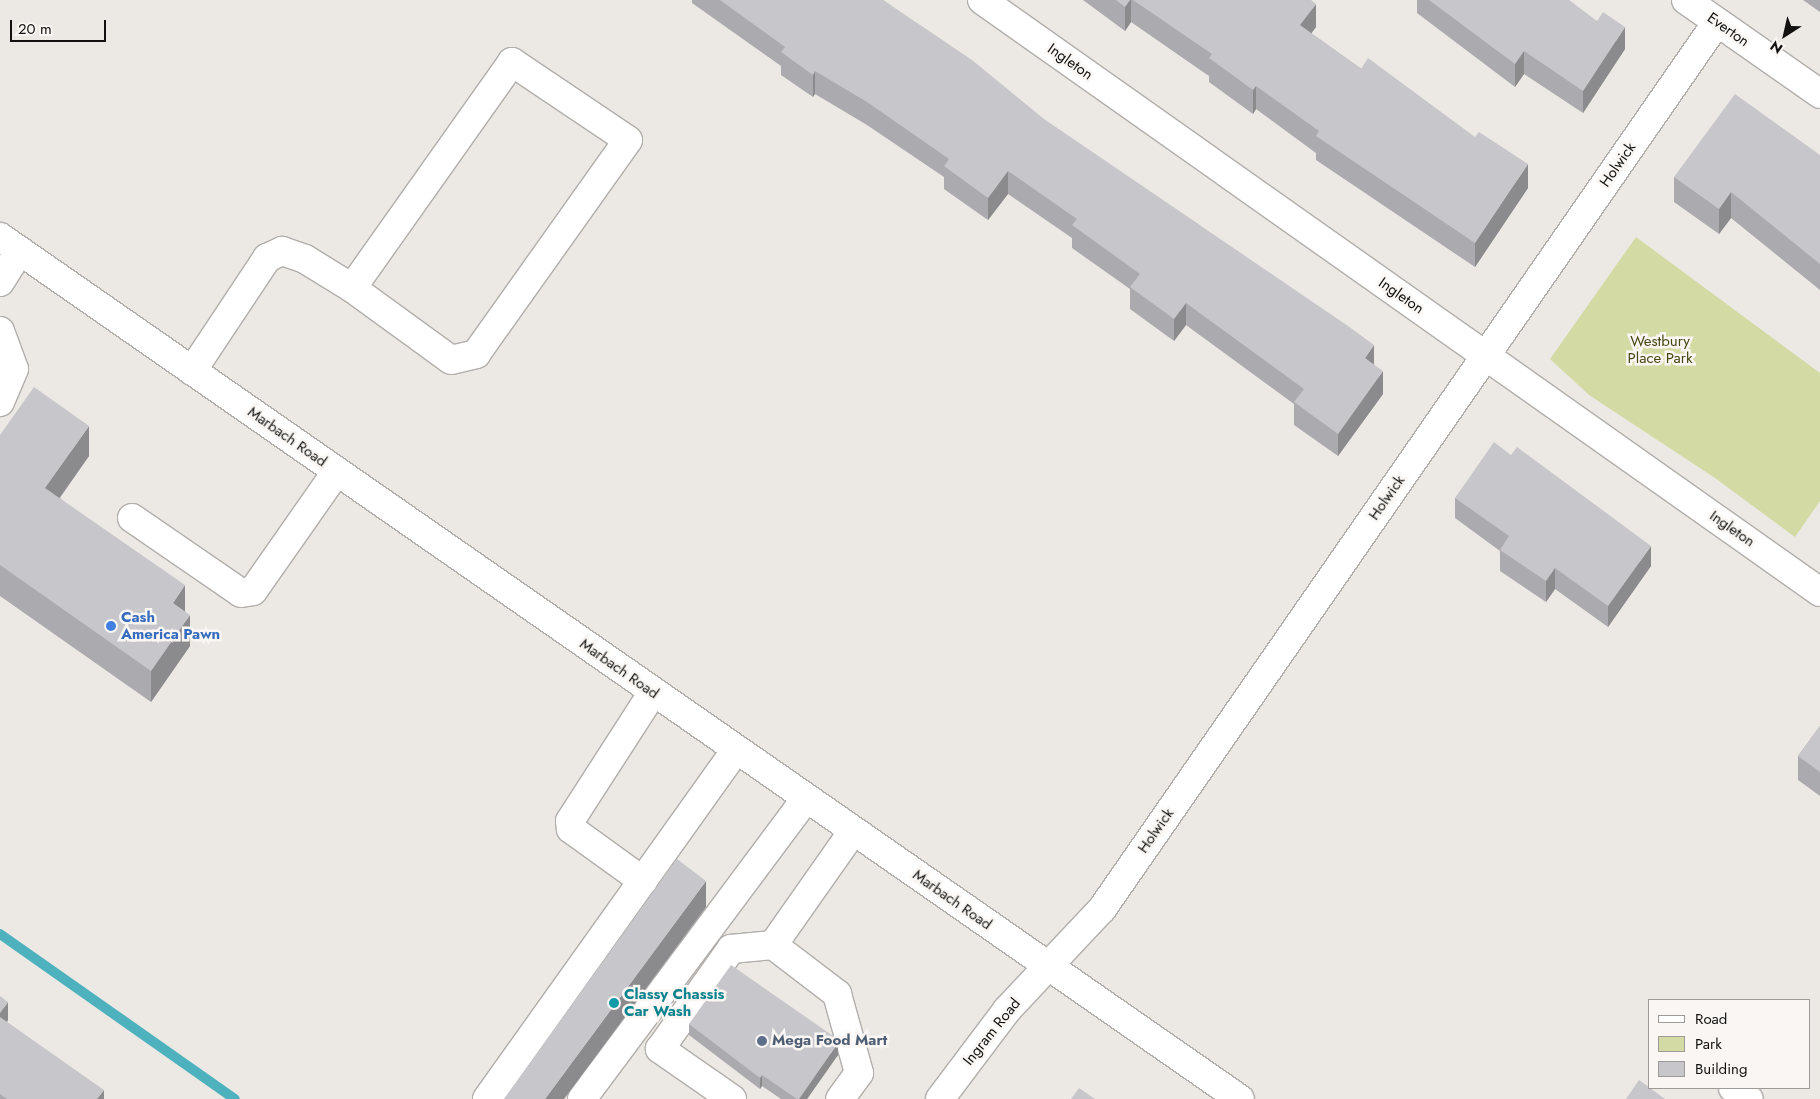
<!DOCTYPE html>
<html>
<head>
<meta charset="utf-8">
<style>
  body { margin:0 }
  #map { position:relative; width:1820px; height:1099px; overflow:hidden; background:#ece9e5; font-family:Jost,sans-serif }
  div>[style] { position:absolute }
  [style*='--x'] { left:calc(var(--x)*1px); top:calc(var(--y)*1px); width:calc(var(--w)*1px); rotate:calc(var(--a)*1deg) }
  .green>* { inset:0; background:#d4daa3 }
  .stream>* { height:10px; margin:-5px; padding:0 5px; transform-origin:5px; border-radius:5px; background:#4eb2be }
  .roads { filter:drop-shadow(1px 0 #b1aeab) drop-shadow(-1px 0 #b1aeab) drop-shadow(0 1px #b1aeab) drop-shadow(0 -1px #b1aeab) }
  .minor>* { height:28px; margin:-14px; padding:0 14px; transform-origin:14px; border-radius:14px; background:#fff }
  .major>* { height:28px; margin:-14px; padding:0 14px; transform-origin:14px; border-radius:14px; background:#fff }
  .wall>* { inset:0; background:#abaaae }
  .shaded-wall>* { inset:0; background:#8b8b8d }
  .building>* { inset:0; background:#c7c6ca }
  .dots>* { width:14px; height:14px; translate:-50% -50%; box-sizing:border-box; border:2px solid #f9f6f3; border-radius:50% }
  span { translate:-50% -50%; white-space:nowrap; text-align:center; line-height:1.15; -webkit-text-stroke:5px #f9f6f3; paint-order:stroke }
  .street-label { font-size:15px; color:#121110 }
  .park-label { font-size:15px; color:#464913 }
  .shop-label { font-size:15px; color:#366cbe; font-weight:700 }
  .left { translate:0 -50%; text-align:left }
  .culture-label { font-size:15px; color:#0d838f; font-weight:700 }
  .service-label { font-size:15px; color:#4e5e75; font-weight:700 }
  .legend { position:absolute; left:1648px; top:999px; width:162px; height:90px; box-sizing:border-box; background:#f9f6f3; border:1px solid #9d9a98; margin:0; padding:6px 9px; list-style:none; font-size:15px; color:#121110 }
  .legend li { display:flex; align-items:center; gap:10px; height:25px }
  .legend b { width:25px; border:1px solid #9d9a98 }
  .north { position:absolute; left:1760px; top:10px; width:50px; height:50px; -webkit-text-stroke:4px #f9f6f3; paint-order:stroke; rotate:215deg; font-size:14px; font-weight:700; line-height:20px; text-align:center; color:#121110 }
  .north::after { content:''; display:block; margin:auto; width:18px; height:22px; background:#121110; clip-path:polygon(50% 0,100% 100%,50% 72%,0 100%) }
  .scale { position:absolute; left:10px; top:20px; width:96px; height:22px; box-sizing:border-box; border:2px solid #121110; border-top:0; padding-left:6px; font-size:15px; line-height:18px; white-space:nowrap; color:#121110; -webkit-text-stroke:4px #f9f6f3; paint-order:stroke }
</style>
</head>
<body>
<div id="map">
  <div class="green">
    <div style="clip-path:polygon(1636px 237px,1820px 373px,1820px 501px,1795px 537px,1715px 478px,1589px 395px,1550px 359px)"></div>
  </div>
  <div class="stream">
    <div style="--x:0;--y:934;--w:287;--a:35.1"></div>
  </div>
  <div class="roads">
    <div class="minor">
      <div style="--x:982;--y:0;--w:1026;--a:35.24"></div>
      <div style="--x:1686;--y:0;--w:164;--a:35"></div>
      <div style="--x:0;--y:282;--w:36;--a:-58"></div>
      <div style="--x:0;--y:331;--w:40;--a:69.8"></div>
      <div style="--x:14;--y:369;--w:36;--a:113"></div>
      <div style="--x:192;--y:371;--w:136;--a:-56.4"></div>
      <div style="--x:267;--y:258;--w:17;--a:-25"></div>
      <div style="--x:282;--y:251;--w:24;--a:19"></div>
      <div style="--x:305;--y:259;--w:55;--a:31.7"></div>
      <div style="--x:352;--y:288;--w:122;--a:36"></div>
      <div style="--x:451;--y:360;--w:26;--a:-13"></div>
      <div style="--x:476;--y:354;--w:262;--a:-54.6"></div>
      <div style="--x:628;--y:140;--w:140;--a:-146.1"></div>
      <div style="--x:512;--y:62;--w:277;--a:125.3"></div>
      <div style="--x:132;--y:518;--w:132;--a:34.5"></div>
      <div style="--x:241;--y:593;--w:12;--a:-9"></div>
      <div style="--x:253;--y:591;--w:146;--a:-55"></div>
      <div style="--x:643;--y:881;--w:89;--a:-144.2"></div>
      <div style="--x:571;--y:829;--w:8;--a:-97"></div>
      <div style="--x:570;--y:821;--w:153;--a:-57.2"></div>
      <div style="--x:773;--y:945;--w:81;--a:37.4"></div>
      <div style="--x:837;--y:994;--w:82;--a:74.4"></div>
      <div style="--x:859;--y:1073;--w:32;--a:126"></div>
      <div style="--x:1733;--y:1088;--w:19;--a:35"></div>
      <div style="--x:487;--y:1099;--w:429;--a:-54.5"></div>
      <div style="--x:582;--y:1099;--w:374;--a:-53.3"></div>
      <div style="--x:732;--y:1099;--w:88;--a:-145.2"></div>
      <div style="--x:660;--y:1049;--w:123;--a:-54.6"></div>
      <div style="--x:731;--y:949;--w:42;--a:-5.4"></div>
      <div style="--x:773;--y:945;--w:139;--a:-54.9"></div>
      <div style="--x:940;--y:1099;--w:111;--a:-53"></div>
      <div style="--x:1007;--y:1010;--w:139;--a:-46.8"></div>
      <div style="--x:1102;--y:909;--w:1079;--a:-55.26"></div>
    </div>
    <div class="major">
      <div style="--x:0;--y:237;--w:1510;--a:34.81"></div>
    </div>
  </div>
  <div class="wall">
    <div style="clip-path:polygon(692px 0,883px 0,1374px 365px,1383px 394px,1338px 456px,1294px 425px,1294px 404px,1186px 325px,1174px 341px,1130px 309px,1130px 289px,1072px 248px,1072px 238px,1008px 194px,988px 220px,944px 189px,944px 177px,867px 125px,815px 94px,813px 97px,781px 75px,781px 66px,692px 3px)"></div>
    <div style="clip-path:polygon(1083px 0,1311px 0,1316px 27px,1311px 33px,1528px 188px,1475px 267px,1316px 160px,1316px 153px,1256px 109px,1253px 114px,1209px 82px,1209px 76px,1131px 22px,1125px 31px)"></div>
    <div style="clip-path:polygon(1417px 0,1569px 0,1625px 49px,1583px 113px,1524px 74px,1515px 87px,1417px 13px)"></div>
    <div style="clip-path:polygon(1803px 0,1820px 0,1820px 12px)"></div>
    <div style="clip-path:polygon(1820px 155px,1820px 290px,1731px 218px,1719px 234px,1674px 202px,1674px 177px)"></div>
    <div style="clip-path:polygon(0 435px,89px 456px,60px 498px,185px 611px,190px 646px,151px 702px,0 596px)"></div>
    <div style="clip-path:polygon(1455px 498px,1651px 566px,1608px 627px,1555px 589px,1546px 602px,1500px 571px,1500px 551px,1455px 518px)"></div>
    <div style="clip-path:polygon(1820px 726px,1820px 796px,1798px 780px,1798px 756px)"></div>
    <div style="clip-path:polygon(0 996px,8px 1020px,7px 1022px,104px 1099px,0 1099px)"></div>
    <div style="clip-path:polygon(689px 1024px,838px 1055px,807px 1099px,781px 1099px,762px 1086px,760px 1089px,689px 1035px)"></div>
  </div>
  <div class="shaded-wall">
    <div style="clip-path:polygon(1130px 0,1131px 0,1131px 22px,1125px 31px,1125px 7px)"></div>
    <div style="clip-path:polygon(1316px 4px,1316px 27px,1300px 49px,1300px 25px)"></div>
    <div style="clip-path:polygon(1625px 27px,1625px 49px,1583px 113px,1583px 91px)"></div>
    <div style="clip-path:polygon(1524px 51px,1524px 74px,1515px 87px,1515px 64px)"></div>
    <div style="clip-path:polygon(815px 71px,815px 94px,813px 97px,813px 75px)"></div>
    <div style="clip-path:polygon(1256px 86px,1256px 109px,1253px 114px,1253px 90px)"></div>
    <div style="clip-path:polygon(1528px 164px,1528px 188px,1475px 267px,1475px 243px)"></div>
    <div style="clip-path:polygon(1008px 171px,1008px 194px,988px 220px,988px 198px)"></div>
    <div style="clip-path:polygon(1731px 192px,1731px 218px,1719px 234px,1719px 209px)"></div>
    <div style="clip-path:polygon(1186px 303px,1186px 325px,1174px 341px,1174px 319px)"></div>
    <div style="clip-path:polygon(1374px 345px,1374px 367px,1365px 358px)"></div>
    <div style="clip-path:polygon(1383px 371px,1383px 394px,1338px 456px,1338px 434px)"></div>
    <div style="clip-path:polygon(89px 426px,89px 456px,45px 518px,45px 488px)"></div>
    <div style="clip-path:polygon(1651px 546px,1651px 566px,1608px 627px,1608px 606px)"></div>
    <div style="clip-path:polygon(1555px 568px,1555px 589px,1546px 602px,1546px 581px)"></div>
    <div style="clip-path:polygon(185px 585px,185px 616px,173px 603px)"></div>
    <div style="clip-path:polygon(190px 615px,190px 646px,151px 702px,151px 671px)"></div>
    <div style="clip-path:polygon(706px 881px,706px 907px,564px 1099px,545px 1099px)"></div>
    <div style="clip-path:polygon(8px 1002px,8px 1020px,0 1031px,0 1013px)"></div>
    <div style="clip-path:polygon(838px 1043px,838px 1055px,807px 1099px,799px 1099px)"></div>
    <div style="clip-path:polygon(762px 1075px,762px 1086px,760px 1089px,760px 1078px)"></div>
    <div style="clip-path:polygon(104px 1090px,104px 1099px,97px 1099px)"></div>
  </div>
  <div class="building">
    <div style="clip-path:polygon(720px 0,883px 0,972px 60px,1044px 119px,1348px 326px,1374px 345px,1365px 358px,1383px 371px,1338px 434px,1294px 402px,1304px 389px,1186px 303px,1174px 319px,1130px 287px,1140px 274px,1072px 225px,1077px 219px,1008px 171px,988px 198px,944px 166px,949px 159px,867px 102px,815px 71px,813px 75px,781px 52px,785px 47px)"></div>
    <div style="clip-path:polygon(1116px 0,1130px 0,1125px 7px)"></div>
    <div style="clip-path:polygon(1133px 0,1311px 0,1316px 4px,1300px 25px,1361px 69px,1368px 58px,1475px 137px,1479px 132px,1528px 164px,1475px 243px,1316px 136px,1319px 131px,1256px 86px,1253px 90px,1209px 58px,1212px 54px)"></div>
    <div style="clip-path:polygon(1429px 0,1569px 0,1597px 21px,1603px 12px,1625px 27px,1583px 91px,1524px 51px,1515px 64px)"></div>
    <div style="clip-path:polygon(1735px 94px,1820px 155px,1820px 264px,1731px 192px,1719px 209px,1674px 177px)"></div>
    <div style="clip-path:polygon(34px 387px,89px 426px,45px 488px,185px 585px,173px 603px,190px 615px,151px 671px,0 565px,0 435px)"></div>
    <div style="clip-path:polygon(1494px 442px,1511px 455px,1517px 447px,1651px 546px,1608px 606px,1555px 568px,1546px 581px,1500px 550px,1509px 536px,1455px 498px)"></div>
    <div style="clip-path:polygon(1820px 726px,1820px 772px,1798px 756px)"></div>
    <div style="clip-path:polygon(677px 859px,706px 881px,545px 1099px,504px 1099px)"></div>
    <div style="clip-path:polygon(731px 965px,836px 1038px,838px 1043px,799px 1099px,797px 1099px,762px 1075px,760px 1078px,689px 1024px)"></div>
    <div style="clip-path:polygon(0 996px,8px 1002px,0 1013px)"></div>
    <div style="clip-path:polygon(0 1017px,104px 1090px,97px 1099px,7px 1099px,0 1094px)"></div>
    <div style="clip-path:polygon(1639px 1080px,1649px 1087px,1649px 1088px,1650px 1088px,1665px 1099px,1626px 1099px)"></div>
    <div style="clip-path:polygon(1079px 1088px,1095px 1099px,1071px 1099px)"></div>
  </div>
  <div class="dots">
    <div style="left:111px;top:626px;background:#3f7fe0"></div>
    <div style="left:614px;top:1003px;background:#0f9aa8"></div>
    <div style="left:762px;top:1041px;background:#5c6f8a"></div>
  </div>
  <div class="street-label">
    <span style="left:1728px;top:30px;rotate:35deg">Everton</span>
    <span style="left:1070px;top:62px;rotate:35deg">Ingleton</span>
    <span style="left:1618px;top:165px;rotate:-55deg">Holwick</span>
    <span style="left:1401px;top:296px;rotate:35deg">Ingleton</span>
    <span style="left:287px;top:437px;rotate:35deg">Marbach Road</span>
    <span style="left:1387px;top:498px;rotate:-55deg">Holwick</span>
    <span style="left:1732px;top:529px;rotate:35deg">Ingleton</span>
    <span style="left:619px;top:669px;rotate:35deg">Marbach Road</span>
    <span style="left:1156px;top:831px;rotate:-55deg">Holwick</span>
    <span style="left:952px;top:900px;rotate:35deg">Marbach Road</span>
    <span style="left:992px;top:1032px;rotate:-51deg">Ingram Road</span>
  </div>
  <div class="park-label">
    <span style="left:1660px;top:350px">Westbury<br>Place Park</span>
  </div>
  <div class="shop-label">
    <span class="left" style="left:121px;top:626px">Cash<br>America Pawn</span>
  </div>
  <div class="culture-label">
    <span class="left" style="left:624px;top:1003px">Classy Chassis<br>Car Wash</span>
  </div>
  <div class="service-label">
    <span class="left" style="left:772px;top:1041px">Mega Food Mart</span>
  </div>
  <ul class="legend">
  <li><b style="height:6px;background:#fff"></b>Road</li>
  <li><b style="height:14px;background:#d4daa3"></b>Park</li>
  <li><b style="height:14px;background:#c7c6ca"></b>Building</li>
  </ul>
  <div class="north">N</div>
  <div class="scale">20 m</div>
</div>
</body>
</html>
